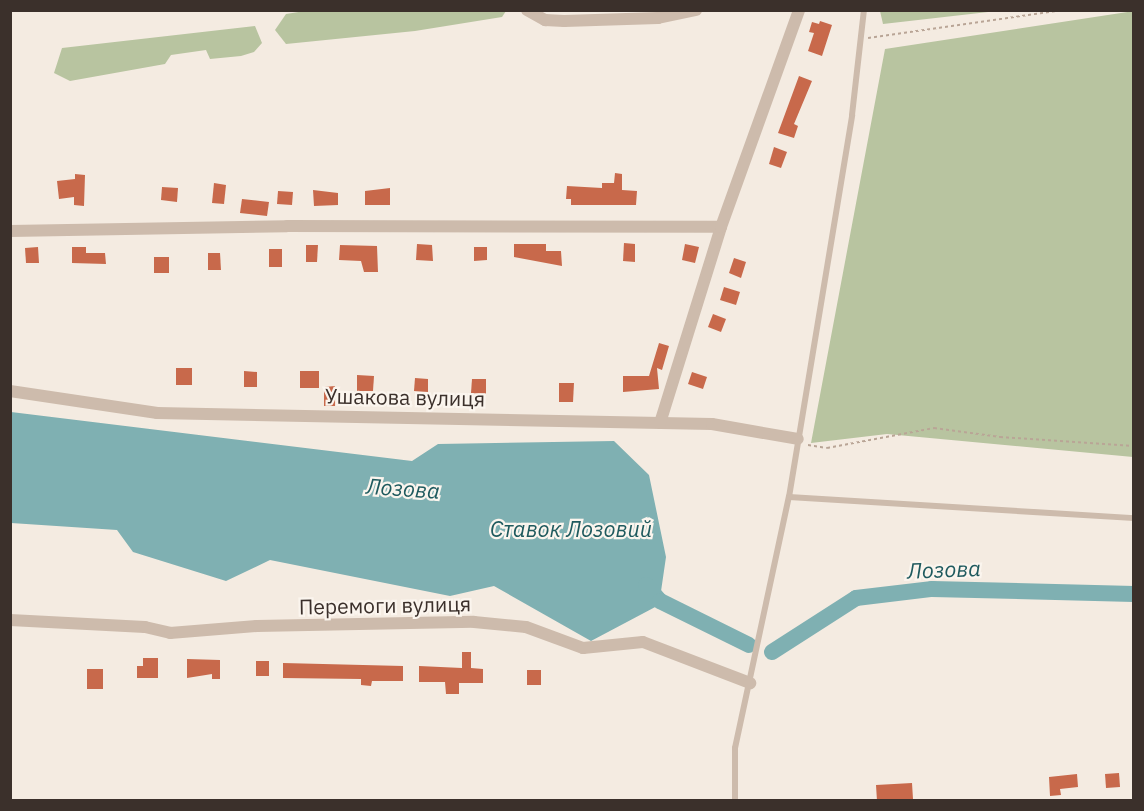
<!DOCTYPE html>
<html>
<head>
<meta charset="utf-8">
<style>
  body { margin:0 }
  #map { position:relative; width:1144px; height:811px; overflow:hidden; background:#f4ebe1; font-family:"IBM Plex Sans",sans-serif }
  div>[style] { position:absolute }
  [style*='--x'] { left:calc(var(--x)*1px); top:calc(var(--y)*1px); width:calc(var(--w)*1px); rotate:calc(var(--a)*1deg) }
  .green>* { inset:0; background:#b8c4a0 }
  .water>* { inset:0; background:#7fb0b2 }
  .river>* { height:16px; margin:-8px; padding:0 8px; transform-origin:8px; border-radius:8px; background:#7fb0b2 }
  .building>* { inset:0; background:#c8694b }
  .path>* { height:1.5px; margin-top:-0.75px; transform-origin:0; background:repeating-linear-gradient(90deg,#b9a596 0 3px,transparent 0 6px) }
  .lane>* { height:6px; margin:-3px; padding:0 3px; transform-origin:3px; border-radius:3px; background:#cdbbac }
  .street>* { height:12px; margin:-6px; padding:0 6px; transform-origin:6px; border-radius:6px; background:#cdbbac }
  span { translate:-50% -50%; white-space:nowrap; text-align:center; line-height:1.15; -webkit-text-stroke:4.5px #fbf5ee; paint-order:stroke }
  .street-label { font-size:21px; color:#3b302b }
  .water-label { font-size:22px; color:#1f5a5e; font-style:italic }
  .frame { position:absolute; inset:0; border:12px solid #3b302b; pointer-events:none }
</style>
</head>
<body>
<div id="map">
  <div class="green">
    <div style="clip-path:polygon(311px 10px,506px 10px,506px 11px,502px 17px,415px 31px,286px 44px,275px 30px,286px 14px)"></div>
    <div style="clip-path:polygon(880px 11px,880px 10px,997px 11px,883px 24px)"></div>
    <div style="clip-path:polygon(1134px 11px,1133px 457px,887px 434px,811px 443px,885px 49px)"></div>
    <div style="clip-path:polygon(255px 26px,262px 43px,254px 52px,241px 56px,210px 59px,206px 50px,171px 55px,165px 64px,70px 81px,54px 73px,62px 48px)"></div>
  </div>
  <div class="water">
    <div style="clip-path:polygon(11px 412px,412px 461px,438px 444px,614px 441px,649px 475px,666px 557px,659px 605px,591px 641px,494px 586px,450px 596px,270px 560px,226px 581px,133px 552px,117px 530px,11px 523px)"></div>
  </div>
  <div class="river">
    <div style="--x:646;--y:585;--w:21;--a:49"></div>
    <div style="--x:660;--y:601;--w:99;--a:26.3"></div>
    <div style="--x:772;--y:652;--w:100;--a:-32.7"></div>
    <div style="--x:856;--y:598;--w:77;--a:-6.8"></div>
    <div style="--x:932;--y:589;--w:202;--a:1.4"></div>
  </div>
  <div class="building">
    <div style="clip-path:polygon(820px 21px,832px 25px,822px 56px,808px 51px,814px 33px,809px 32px,812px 22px,819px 24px)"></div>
    <div style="clip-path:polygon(799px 76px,812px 81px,794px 124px,798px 126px,794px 138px,778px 133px)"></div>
    <div style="clip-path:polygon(774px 147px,787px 152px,781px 168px,769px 164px)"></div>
    <div style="clip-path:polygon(615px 173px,622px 174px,622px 190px,637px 191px,636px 205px,571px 205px,571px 199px,566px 199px,567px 186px,602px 188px,602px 183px,614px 183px)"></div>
    <div style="clip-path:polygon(75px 174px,85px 175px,84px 206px,74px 205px,74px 197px,59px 199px,57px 181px,75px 179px)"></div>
    <div style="clip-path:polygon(214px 183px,226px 185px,224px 204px,212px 203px)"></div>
    <div style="clip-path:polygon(162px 187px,178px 188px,177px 202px,161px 200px)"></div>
    <div style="clip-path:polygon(390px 188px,390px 205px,365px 205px,365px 191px)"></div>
    <div style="clip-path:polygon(313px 190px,338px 193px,338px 205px,314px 206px)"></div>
    <div style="clip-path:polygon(278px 191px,293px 192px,292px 205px,277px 204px)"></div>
    <div style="clip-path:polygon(242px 199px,269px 202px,267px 216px,240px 213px)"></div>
    <div style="clip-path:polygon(624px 243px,635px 244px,635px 262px,623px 261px)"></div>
    <div style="clip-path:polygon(417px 244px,432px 245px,433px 261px,416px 260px)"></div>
    <div style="clip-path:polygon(514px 244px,546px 244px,546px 251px,561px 251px,562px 266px,514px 257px)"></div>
    <div style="clip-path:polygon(685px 244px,699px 247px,695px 263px,682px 260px)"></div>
    <div style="clip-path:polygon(306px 245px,318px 245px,317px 262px,306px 262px)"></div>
    <div style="clip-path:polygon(340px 245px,377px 246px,378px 272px,364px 272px,361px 261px,339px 260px)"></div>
    <div style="clip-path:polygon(38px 247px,39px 263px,26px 263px,25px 248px)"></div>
    <div style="clip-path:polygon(72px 247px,86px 247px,86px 253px,105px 253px,106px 264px,72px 263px)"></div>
    <div style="clip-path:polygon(474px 247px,487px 247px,487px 260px,474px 261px)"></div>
    <div style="clip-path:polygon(269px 249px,282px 249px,282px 267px,269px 267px)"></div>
    <div style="clip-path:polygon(208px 253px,220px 253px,221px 270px,208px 270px)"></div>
    <div style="clip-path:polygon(154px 257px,169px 257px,169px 273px,154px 273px)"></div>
    <div style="clip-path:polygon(734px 258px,746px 262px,741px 278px,729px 273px)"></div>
    <div style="clip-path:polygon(724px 287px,740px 292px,736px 305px,720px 300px)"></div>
    <div style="clip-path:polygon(713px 314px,726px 319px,721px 332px,708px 327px)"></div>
    <div style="clip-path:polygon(659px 343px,669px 346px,662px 370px,657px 368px,659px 389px,623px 392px,623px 376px,649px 376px)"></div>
    <div style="clip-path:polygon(176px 368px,192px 368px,192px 385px,176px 385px)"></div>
    <div style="clip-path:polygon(244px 371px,257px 372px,257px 387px,244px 387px)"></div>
    <div style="clip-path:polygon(300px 371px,319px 371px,319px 388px,300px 388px)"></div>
    <div style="clip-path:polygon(692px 372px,707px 377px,703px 389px,688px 384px)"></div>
    <div style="clip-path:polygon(357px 375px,374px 376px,373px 391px,357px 391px)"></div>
    <div style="clip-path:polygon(415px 378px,428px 379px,428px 392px,414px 391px)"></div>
    <div style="clip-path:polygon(472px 379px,486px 379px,486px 394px,471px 393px)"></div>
    <div style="clip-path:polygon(559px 383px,574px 383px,573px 402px,559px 402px)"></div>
    <div style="clip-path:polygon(335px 386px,335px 406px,324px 406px,324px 387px)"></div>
    <div style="clip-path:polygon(462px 652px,471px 652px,471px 668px,483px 669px,483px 683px,459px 683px,459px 694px,446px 694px,445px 682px,419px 682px,419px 666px,462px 668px)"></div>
    <div style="clip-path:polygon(143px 658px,158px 658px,158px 678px,137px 678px,137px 666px,143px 666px)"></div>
    <div style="clip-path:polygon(187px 659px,220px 660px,220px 679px,212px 679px,212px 674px,187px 678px)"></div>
    <div style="clip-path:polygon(256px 661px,269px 661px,269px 676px,256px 676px)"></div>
    <div style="clip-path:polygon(283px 663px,403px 666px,403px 681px,372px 681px,371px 686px,361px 685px,361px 679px,283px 678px)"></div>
    <div style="clip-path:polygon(87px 669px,103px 669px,103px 689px,87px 689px)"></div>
    <div style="clip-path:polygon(527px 670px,541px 670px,541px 685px,527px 685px)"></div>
    <div style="clip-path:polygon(1119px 773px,1120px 787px,1106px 788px,1105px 774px)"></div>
    <div style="clip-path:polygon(1077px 774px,1078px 787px,1060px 789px,1061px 795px,1050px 796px,1049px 777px)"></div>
    <div style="clip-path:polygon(912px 783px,913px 799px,877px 801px,876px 785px)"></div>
  </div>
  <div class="path">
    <div style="--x:868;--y:38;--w:197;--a:-8.2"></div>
    <div style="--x:808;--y:445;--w:19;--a:9"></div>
    <div style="--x:827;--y:448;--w:109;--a:-10.6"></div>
    <div style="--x:934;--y:428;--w:67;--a:7.8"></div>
    <div style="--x:1000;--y:437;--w:134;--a:3.8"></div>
  </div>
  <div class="lane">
    <div style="--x:789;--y:497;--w:346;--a:3.5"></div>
    <div style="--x:735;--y:800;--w:52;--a:-90"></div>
    <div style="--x:735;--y:748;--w:257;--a:-77.9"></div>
    <div style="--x:789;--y:497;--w:387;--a:-80.6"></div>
    <div style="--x:852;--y:115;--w:106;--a:-83.5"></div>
  </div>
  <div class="street">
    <div style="--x:527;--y:10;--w:21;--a:29"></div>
    <div style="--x:545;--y:20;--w:19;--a:3"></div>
    <div style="--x:564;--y:21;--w:94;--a:-1.8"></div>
    <div style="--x:658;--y:18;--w:39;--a:-12"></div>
    <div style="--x:10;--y:231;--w:277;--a:-1"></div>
    <div style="--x:287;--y:226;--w:434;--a:0.1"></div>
    <div style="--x:10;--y:391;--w:149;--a:8.5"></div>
    <div style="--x:157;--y:413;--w:555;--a:1.14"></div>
    <div style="--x:712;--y:424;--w:87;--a:9.9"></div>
    <div style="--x:660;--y:423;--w:205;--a:-72.7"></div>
    <div style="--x:721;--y:227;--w:231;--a:-70.2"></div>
    <div style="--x:10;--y:620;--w:135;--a:3"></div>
    <div style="--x:145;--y:627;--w:26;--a:13"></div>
    <div style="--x:170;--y:633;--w:87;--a:-4.6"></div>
    <div style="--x:257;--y:626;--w:217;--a:-1.1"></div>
    <div style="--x:474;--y:622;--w:52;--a:5.5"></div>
    <div style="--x:526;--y:627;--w:61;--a:20.2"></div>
    <div style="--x:583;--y:648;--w:60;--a:-5.7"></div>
    <div style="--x:643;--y:642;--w:115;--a:21"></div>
  </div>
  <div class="street-label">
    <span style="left:405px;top:397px;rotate:1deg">Ушакова вулиця</span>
    <span style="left:385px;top:605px;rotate:-1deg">Перемоги вулиця</span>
  </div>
  <div class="water-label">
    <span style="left:403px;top:488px;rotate:4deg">Лозова</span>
    <span style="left:571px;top:529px">Ставок Лозовий</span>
    <span style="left:944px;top:569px;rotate:-2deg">Лозова</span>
  </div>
  <div class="frame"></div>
</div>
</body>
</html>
